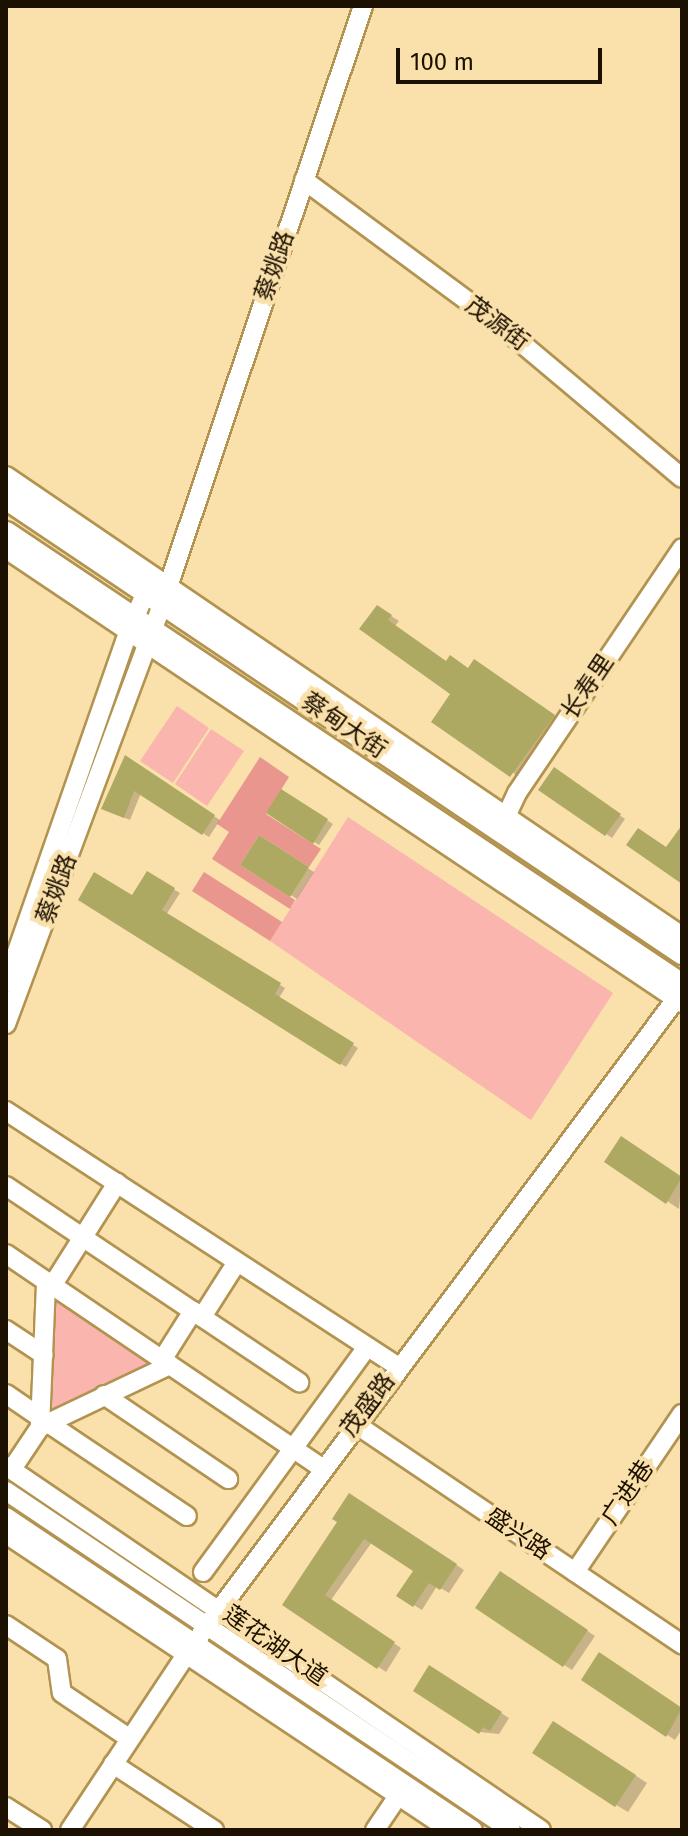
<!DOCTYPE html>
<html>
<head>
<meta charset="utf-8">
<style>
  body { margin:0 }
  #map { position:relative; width:688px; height:1836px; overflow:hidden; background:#fae0aa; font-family:"Fira Sans","Noto Sans SC",sans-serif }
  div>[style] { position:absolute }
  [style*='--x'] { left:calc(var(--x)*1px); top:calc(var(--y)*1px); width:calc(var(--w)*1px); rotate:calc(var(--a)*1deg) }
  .green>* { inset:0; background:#f9b5ae }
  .forest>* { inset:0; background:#e9968f }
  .shadow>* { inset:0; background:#0003 }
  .building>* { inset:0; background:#ada962 }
  .roads { filter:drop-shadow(2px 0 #b29350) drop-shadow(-2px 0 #b29350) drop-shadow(0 2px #b29350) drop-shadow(0 -2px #b29350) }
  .minor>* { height:18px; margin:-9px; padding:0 9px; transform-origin:9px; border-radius:9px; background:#fff }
  .major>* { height:22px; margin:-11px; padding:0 11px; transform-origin:11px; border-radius:11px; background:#fff }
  span { translate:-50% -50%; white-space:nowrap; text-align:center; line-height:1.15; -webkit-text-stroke:8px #fae0aa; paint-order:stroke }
  .street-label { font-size:24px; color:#1c1000 }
  .frame { position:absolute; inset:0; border:8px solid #1c1000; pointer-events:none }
  .scale { position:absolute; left:396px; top:48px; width:206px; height:36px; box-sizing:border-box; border:4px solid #1c1000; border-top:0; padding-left:10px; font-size:24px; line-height:28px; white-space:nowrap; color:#1c1000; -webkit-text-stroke:6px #fae0aa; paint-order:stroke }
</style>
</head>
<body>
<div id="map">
  <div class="green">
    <div style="clip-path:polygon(177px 706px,209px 728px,173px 783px,140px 761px)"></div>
    <div style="clip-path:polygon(211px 729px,244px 751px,207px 806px,175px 784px)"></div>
    <div style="clip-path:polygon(348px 817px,613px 993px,531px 1120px,270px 941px)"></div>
    <div style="clip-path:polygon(56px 1295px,156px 1362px,46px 1417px)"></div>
  </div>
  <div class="forest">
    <div style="clip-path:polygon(260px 757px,289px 777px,266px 814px,321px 849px,309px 867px,259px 835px,240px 865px,295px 900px,290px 909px,212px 859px,229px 832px,217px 824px)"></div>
    <div style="clip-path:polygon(204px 872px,282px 922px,270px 941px,192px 891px)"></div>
  </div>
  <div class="shadow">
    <div style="clip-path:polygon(385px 612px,399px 621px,395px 626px,447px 663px,469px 670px,482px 666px,562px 721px,519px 780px,453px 693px,362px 629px)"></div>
    <div style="clip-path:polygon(126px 758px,220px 820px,209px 837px,141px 793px,130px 820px,109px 811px)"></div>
    <div style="clip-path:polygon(560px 773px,625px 819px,612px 838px,541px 789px)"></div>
    <div style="clip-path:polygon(282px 792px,333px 824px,319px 845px,269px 813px)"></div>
    <div style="clip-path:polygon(259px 838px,314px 872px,297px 899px,243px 864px)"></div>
    <div style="clip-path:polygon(148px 874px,180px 893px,166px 915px,285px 988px,279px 998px,358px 1048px,346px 1067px,81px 899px,132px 897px)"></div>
    <div style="clip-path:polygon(634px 1146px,682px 1178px,679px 1209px,607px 1161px)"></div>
    <div style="clip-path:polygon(357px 1500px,464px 1570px,449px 1593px,437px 1586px,422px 1610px,399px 1596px,415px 1570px,372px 1542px,331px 1600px,401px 1648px,386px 1672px,285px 1604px)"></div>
    <div style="clip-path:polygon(508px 1578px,595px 1636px,572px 1670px,477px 1608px)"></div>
    <div style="clip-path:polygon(608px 1660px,682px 1710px,682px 1729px,675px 1740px,583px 1680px)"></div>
    <div style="clip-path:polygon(430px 1668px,509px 1718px,499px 1734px,480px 1732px)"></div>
    <div style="clip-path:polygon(566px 1730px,647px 1783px,628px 1812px,616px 1805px)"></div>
  </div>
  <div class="building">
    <div style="clip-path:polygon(377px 605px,392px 615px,388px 620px,446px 661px,450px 655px,468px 668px,474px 659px,555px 715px,510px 777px,431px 722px,450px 694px,359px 629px)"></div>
    <div style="clip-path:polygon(125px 755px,215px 815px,202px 835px,134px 791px,124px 818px,101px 809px)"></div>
    <div style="clip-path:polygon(554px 767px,621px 814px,605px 836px,538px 790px)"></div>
    <div style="clip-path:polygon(281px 789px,328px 819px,313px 844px,266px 813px)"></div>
    <div style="clip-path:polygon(682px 825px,682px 884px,626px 845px,638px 828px,666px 847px)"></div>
    <div style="clip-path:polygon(259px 835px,309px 867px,290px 897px,240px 865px)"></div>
    <div style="clip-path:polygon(147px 871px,175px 888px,162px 910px,281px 983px,275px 994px,354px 1043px,340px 1065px,78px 900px,94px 872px,132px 895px)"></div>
    <div style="clip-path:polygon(621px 1136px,682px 1177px,666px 1204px,604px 1162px)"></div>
    <div style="clip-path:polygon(349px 1493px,457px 1564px,440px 1590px,429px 1583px,413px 1607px,396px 1596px,413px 1571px,364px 1539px,325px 1595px,395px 1642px,377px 1669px,282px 1605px,337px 1522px,332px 1519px)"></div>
    <div style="clip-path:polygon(500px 1571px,588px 1630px,563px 1667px,475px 1608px)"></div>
    <div style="clip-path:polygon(599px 1652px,682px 1708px,666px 1737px,581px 1680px)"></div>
    <div style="clip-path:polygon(429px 1665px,502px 1712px,490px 1731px,483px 1727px,479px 1734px,413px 1691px)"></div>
    <div style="clip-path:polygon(553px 1721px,636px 1775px,615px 1807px,532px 1753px)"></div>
  </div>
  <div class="roads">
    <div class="minor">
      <div style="--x:304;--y:180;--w:245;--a:36.5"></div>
      <div style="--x:501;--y:326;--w:236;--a:40"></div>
      <div style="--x:6;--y:476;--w:818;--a:34.23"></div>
      <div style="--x:6;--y:549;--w:814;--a:33.89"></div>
      <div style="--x:503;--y:823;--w:33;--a:-65"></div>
      <div style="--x:517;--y:793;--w:295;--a:-56"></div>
      <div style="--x:6;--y:983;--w:371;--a:-70.8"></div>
      <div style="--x:128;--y:633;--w:55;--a:-66.3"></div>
      <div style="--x:6;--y:1024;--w:447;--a:-69.6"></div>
      <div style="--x:162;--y:605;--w:632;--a:-71.45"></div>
      <div style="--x:6;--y:1111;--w:467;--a:33.1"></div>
      <div style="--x:6;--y:1186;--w:353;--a:33.8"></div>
      <div style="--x:6;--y:1254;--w:57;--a:34.2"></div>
      <div style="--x:52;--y:1286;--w:122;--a:-57.7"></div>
      <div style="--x:6;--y:1330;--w:45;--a:33.3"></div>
      <div style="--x:161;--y:1359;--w:194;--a:34.1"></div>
      <div style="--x:162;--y:1360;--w:58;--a:-57.7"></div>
      <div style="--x:193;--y:1311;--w:11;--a:34"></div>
      <div style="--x:202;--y:1317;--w:65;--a:-57.5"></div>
      <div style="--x:6;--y:1394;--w:42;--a:34.4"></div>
      <div style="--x:41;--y:1418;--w:9;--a:96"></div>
      <div style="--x:40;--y:1427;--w:9;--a:-27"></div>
      <div style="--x:48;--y:1423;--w:167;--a:33.8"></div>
      <div style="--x:104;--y:1395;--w:150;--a:34.1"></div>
      <div style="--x:354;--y:1423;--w:396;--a:34"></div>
      <div style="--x:6;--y:1466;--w:647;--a:34.23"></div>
      <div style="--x:12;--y:1469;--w:50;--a:-56.3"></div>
      <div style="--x:40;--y:1427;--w:146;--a:-87.6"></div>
      <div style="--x:46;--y:1281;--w:150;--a:34.1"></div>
      <div style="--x:170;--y:1365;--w:144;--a:154.5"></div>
      <div style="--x:6;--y:1491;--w:608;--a:33.87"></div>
      <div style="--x:6;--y:1517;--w:562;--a:33.83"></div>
      <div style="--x:6;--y:1534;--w:534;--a:33.69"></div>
      <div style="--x:203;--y:1572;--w:278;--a:-53.9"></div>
      <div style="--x:575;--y:1572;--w:191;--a:-55.9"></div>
      <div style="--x:6;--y:1625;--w:61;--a:33.7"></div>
      <div style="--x:57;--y:1659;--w:34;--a:82"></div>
      <div style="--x:62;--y:1693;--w:81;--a:33.9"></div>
      <div style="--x:113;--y:1764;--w:121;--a:33.2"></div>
      <div style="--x:6;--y:1807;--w:43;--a:32.6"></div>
      <div style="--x:70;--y:1830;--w:212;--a:-56.5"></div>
      <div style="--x:187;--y:1653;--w:827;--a:-53.21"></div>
      <div style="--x:375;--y:1830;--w:41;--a:-55.9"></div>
    </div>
    <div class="major">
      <div style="--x:6;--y:498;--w:815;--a:33.94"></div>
      <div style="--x:6;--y:533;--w:813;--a:33.77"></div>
    </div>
  </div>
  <div class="street-label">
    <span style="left:275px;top:266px;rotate:-71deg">蔡姚路</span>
    <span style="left:497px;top:324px;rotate:37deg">茂源街</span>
    <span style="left:588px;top:687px;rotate:-56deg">长寿里</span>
    <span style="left:344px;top:726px;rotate:34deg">蔡甸大街</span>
    <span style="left:57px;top:889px;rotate:-70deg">蔡姚路</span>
    <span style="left:368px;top:1405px;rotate:-53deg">茂盛路</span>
    <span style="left:628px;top:1493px;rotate:-56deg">广进巷</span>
    <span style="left:518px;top:1534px;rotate:34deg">盛兴路</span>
    <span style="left:275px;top:1646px;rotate:35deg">莲花湖大道</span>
  </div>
  <div class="frame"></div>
  <div class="scale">100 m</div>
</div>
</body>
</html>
